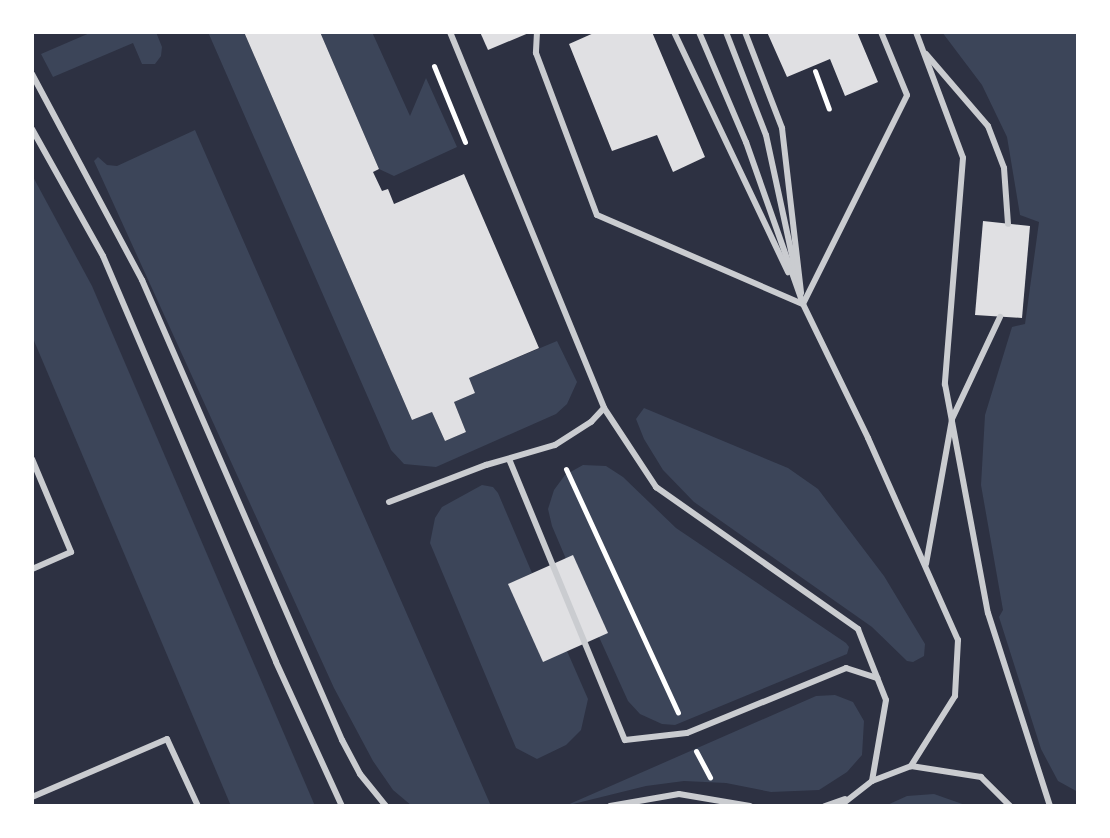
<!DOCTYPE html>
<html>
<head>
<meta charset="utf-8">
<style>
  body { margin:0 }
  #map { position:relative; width:1110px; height:838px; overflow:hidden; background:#2d3142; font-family:"Space Grotesk",sans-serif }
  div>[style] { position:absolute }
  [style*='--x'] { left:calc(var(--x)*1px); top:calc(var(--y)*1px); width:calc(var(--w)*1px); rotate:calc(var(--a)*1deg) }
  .green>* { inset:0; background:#3c4559 }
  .building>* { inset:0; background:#e0e0e3 }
  .path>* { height:5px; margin:-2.5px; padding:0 2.5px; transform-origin:2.5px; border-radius:2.5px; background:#fff }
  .service>* { height:6px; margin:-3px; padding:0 3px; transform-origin:3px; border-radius:3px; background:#caccd0 }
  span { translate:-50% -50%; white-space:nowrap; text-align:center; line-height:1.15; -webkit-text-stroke:6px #fff; paint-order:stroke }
  .frame { position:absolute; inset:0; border:34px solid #fff; pointer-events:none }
</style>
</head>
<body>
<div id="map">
  <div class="green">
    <div style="clip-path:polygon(92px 32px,156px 32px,162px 47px,161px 56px,155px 64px,142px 64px,133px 43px,53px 77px,41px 54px)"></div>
    <div style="clip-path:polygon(208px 32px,244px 32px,412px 420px,432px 412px,445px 441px,466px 432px,454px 402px,475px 393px,469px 378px,557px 341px,577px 382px,567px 404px,556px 414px,436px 467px,404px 464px,391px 450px)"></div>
    <div style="clip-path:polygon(320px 32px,372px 32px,410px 116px,426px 78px,457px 147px,394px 176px,379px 169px)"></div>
    <div style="clip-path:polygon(942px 32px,1078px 32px,1078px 792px,1058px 781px,1041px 749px,999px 617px,1003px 610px,981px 485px,985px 415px,1012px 327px,1025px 324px,1039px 222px,1020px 215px,1007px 137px,982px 85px)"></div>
    <div style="clip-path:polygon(195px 130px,254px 265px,491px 806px,412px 806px,393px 790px,373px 761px,334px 688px,94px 161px,98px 157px,107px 165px,117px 166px)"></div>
    <div style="clip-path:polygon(32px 175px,92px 286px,315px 806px,231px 806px,32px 336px)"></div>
    <div style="clip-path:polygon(644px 408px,788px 468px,818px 489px,884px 576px,925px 644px,924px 656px,913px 662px,907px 661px,872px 627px,694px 502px,663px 470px,644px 439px,636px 419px)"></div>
    <div style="clip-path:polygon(583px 465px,606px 466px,623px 477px,676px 528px,846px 643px,849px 647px,847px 654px,675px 725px,662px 724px,640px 714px,628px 701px,599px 637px,607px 632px,573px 556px,566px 559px,552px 526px,548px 509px,554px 490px,565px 475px)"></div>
    <div style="clip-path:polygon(482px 485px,493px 487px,498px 493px,532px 573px,509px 584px,543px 661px,567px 651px,588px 699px,581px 730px,566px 745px,537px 759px,516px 748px,430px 543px,435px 518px,442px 507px)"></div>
    <div style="clip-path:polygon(835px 695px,853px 702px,864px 721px,862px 755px,847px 772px,819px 790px,771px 792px,726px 783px,684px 781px,646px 786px,565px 806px,816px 696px)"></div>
    <div style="clip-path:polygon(934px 794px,968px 806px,885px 806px,907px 796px)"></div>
  </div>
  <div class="building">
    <div style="clip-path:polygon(244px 32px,320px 32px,379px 169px,373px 172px,382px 191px,388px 189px,394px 204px,464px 174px,539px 348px,469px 378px,475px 393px,454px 402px,466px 432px,445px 441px,432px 412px,412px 420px)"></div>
    <div style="clip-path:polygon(480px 32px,531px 32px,488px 50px)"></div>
    <div style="clip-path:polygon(596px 32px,652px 32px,705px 157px,673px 172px,657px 135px,612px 151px,569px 44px)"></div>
    <div style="clip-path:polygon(767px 32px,857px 32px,878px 82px,845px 96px,830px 59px,787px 77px)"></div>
    <div style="clip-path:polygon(983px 221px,1030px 226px,1022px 318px,975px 315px)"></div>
    <div style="clip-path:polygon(573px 555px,608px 633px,543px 662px,508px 584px)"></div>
  </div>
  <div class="path">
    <div style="--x:434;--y:66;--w:82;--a:67.8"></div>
    <div style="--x:815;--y:71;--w:40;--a:69.8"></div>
    <div style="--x:566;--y:469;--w:268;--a:65.3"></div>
    <div style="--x:696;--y:751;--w:30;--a:62"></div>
  </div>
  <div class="service">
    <div style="--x:450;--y:32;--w:406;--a:67.7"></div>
    <div style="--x:604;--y:408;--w:95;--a:56.6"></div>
    <div style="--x:656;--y:487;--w:247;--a:35.1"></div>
    <div style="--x:858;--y:629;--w:76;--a:68.5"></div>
    <div style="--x:886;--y:700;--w:82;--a:99.8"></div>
    <div style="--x:537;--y:32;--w:21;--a:93"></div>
    <div style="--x:536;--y:53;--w:173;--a:69.4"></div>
    <div style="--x:597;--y:215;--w:224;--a:23.4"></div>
    <div style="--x:674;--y:32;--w:266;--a:64.6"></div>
    <div style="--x:699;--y:32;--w:120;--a:66.9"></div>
    <div style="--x:746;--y:142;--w:172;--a:70.6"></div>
    <div style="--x:803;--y:304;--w:149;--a:64.1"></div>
    <div style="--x:868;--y:438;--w:221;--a:66"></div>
    <div style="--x:958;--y:640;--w:56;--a:93.1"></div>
    <div style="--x:955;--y:696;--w:83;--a:122.2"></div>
    <div style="--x:726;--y:32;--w:110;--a:68.8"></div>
    <div style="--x:766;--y:135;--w:146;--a:77.8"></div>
    <div style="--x:745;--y:32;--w:103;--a:68.9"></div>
    <div style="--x:782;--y:128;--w:166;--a:83.4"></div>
    <div style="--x:916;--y:32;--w:134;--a:69.5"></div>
    <div style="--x:963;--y:158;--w:227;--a:94.6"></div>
    <div style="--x:945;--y:384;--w:233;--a:79.4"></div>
    <div style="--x:988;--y:613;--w:203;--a:72.2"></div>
    <div style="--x:926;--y:54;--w:95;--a:49.3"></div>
    <div style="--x:988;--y:126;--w:45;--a:69.1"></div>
    <div style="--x:1004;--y:168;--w:56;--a:85.9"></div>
    <div style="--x:32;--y:74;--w:234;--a:61.9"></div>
    <div style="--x:142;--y:280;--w:502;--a:66.5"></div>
    <div style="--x:342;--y:740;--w:38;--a:62"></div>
    <div style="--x:360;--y:774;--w:41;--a:50.9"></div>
    <div style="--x:32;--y:129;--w:145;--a:60.8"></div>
    <div style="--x:103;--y:256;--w:441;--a:66.9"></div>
    <div style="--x:276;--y:662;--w:158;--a:65.4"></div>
    <div style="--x:803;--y:304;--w:233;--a:-63.5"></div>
    <div style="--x:907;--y:95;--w:68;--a:-112.4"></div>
    <div style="--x:32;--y:459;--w:101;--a:67.2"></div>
    <div style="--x:71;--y:552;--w:43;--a:156.4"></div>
    <div style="--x:509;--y:459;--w:304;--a:67.6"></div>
    <div style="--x:625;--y:740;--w:62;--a:-6.4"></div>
    <div style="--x:687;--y:733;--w:172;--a:-22.2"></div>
    <div style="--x:846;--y:668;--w:33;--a:18"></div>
    <div style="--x:389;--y:502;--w:104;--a:-20.9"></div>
    <div style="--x:486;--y:465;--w:72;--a:-16.2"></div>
    <div style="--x:555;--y:445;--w:43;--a:-32.6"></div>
    <div style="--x:591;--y:422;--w:19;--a:-47"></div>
    <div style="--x:926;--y:564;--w:147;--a:-79.8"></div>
    <div style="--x:952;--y:419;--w:113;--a:-64.8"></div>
    <div style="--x:32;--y:797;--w:147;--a:-23.2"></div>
    <div style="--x:167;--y:739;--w:74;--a:65.2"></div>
    <div style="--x:610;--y:806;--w:70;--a:-9.9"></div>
    <div style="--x:679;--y:794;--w:72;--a:9.6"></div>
    <div style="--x:825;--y:806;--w:21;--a:-19"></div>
    <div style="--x:840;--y:806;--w:41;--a:-38"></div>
    <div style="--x:872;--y:781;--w:42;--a:-21"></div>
    <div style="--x:911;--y:766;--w:71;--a:8.9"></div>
    <div style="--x:981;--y:777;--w:41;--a:45"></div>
  </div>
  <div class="frame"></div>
</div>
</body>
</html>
